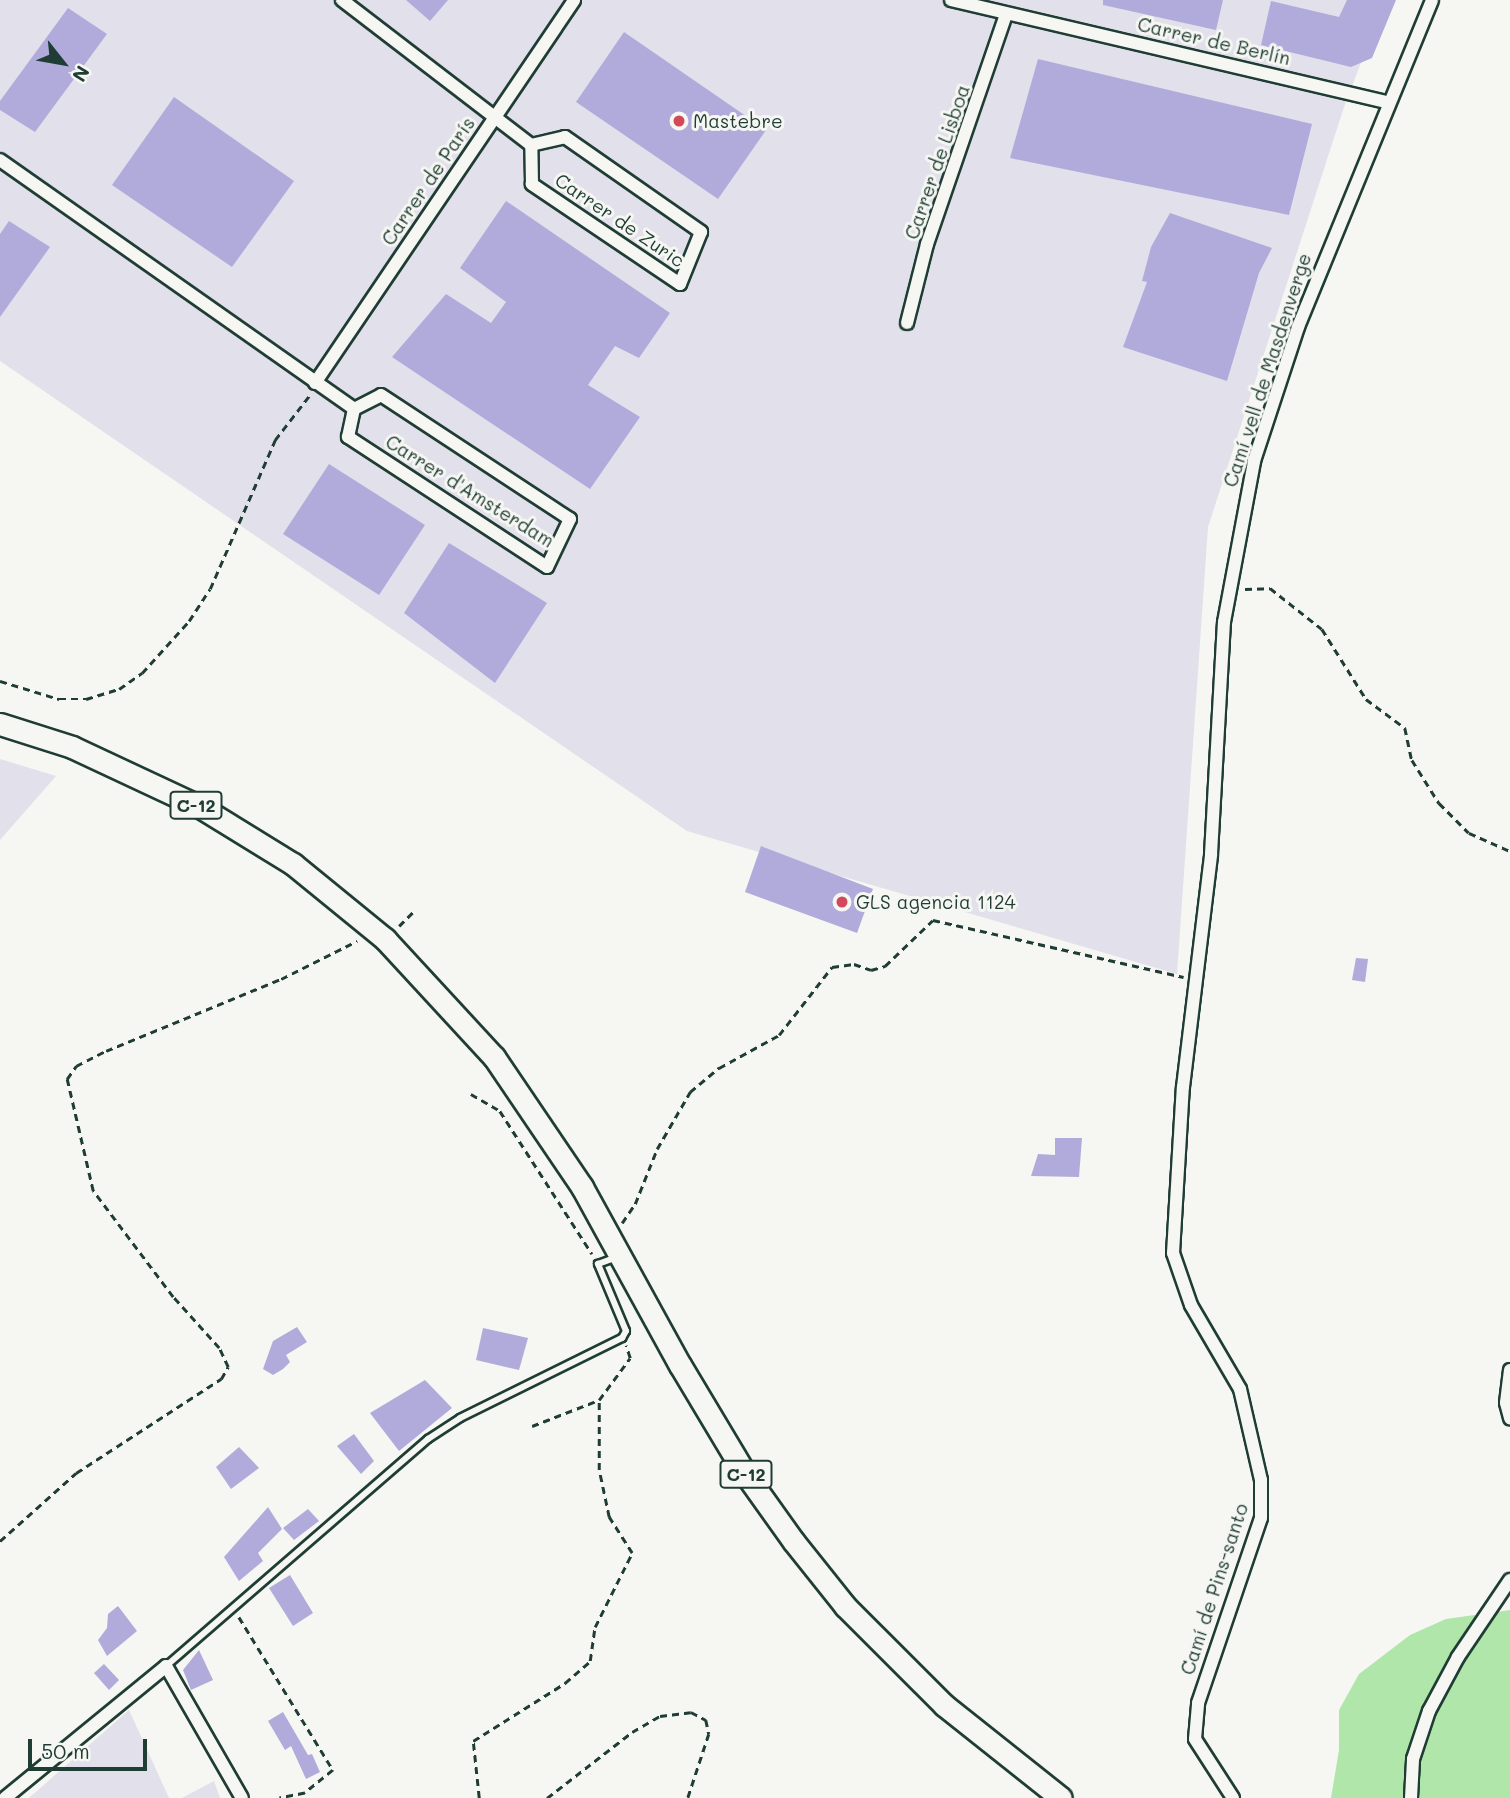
<!DOCTYPE html>
<html>
<head>
<meta charset="utf-8">
<style>
  body { margin:0 }
  #map { position:relative; width:1510px; height:1798px; overflow:hidden; background:#f6f6f2; font-family:Mali,sans-serif }
  div>[style] { position:absolute }
  [style*='--x'] { left:calc(var(--x)*1px); top:calc(var(--y)*1px); width:calc(var(--w)*1px); rotate:calc(var(--a)*1deg) }
  .built>* { inset:0; background:#e1e0eb }
  .green>* { inset:0; background:#b0e6a9 }
  .building>* { inset:0; background:#b1abdc }
  .path>* { height:2.5px; margin-top:-1.25px; transform-origin:0; background:repeating-linear-gradient(90deg,#1f3d34 0 7px,transparent 0 12px) }
  .roads { filter:drop-shadow(2px 0 #1f3d34) drop-shadow(-2px 0 #1f3d34) drop-shadow(0 2px #1f3d34) drop-shadow(0 -2px #1f3d34) }
  .service>* { height:6px; margin:-3px; padding:0 3px; transform-origin:3px; border-radius:3px; background:#f6f6f2 }
  .minor>* { height:12px; margin:-6px; padding:0 6px; transform-origin:6px; border-radius:6px; background:#f6f6f2 }
  .primary>* { height:21px; margin:-10.5px; padding:0 10.5px; transform-origin:10.5px; border-radius:10.5px; background:#f6f6f2 }
  .dots>* { width:19px; height:19px; translate:-50% -50%; box-sizing:border-box; border:4px solid #f6f6f2; border-radius:50% }
  span { translate:-50% -50%; white-space:nowrap; text-align:center; line-height:1.15; -webkit-text-stroke:6px #f6f6f2; paint-order:stroke }
  .shield-label span { padding:2px 5px; background:#f6f6f2; border:2px solid; border-radius:5px; -webkit-text-stroke-width:0 }
  .shield-label { font-size:18px; color:#1f3d34; font-weight:700 }
  .street-label { font-size:19px; color:#1f3d34 }
  .poi-label { font-size:19px; color:#1f3d34 }
  .left { translate:0 -50%; text-align:left }
  .north { position:absolute; left:28px; top:28px; width:70px; height:70px; -webkit-text-stroke:5px #f6f6f2; paint-order:stroke; rotate:121deg; font-size:19px; font-weight:700; line-height:28px; text-align:center; color:#1f3d34 }
  .north::after { content:''; display:block; margin:auto; width:24px; height:32px; background:#1f3d34; clip-path:polygon(50% 0,100% 100%,50% 72%,0 100%) }
  .scale { position:absolute; left:28px; top:1739px; width:119px; height:32px; box-sizing:border-box; border:4px solid #1f3d34; border-top:0; padding-left:9px; font-size:21px; line-height:24px; white-space:nowrap; color:#1f3d34; -webkit-text-stroke:5px #f6f6f2; paint-order:stroke }
</style>
</head>
<body>
<div id="map">
  <div class="built">
    <div style="clip-path:polygon(0 0,1385px 0,1344px 107px,1208px 527px,1177px 974px,687px 831px,0 361px)"></div>
    <div style="clip-path:polygon(0 759px,56px 776px,0 840px)"></div>
    <div style="clip-path:polygon(129px 1710px,169px 1798px,29px 1798px)"></div>
    <div style="clip-path:polygon(214px 1781px,220px 1798px,182px 1798px)"></div>
  </div>
  <div class="green">
    <div style="clip-path:polygon(1510px 1610px,1510px 1798px,1331px 1798px,1339px 1750px,1339px 1710px,1359px 1674px,1410px 1635px,1446px 1619px)"></div>
  </div>
  <div class="building">
    <div style="clip-path:polygon(406px 0,448px 0,430px 21px)"></div>
    <div style="clip-path:polygon(1103px 0,1223px 0,1216px 30px,1103px 5px)"></div>
    <div style="clip-path:polygon(1347px 0,1396px 0,1372px 58px,1351px 67px,1261px 45px,1271px 1px,1339px 17px)"></div>
    <div style="clip-path:polygon(68px 8px,107px 34px,35px 132px,0 110px,0 101px)"></div>
    <div style="clip-path:polygon(624px 32px,766px 130px,718px 199px,576px 102px)"></div>
    <div style="clip-path:polygon(1038px 59px,1312px 124px,1289px 215px,1010px 158px)"></div>
    <div style="clip-path:polygon(174px 97px,294px 181px,232px 267px,112px 185px)"></div>
    <div style="clip-path:polygon(506px 201px,670px 313px,639px 358px,615px 346px,588px 385px,640px 417px,590px 489px,392px 357px,446px 294px,491px 323px,506px 302px,460px 268px)"></div>
    <div style="clip-path:polygon(1170px 213px,1272px 248px,1259px 273px,1227px 381px,1123px 347px,1147px 282px,1142px 281px,1151px 247px)"></div>
    <div style="clip-path:polygon(9px 221px,50px 247px,0 317px,0 234px)"></div>
    <div style="clip-path:polygon(329px 464px,425px 525px,379px 595px,283px 534px)"></div>
    <div style="clip-path:polygon(449px 543px,547px 603px,495px 683px,404px 613px)"></div>
    <div style="clip-path:polygon(761px 846px,873px 889px,857px 933px,745px 892px)"></div>
    <div style="clip-path:polygon(1356px 958px,1368px 959px,1365px 982px,1352px 980px)"></div>
    <div style="clip-path:polygon(1055px 1138px,1082px 1138px,1079px 1177px,1031px 1176px,1038px 1154px,1055px 1155px)"></div>
    <div style="clip-path:polygon(297px 1327px,307px 1342px,286px 1355px,290px 1362px,283px 1369px,273px 1375px,263px 1369px,273px 1341px)"></div>
    <div style="clip-path:polygon(483px 1328px,528px 1338px,519px 1370px,476px 1360px)"></div>
    <div style="clip-path:polygon(425px 1380px,452px 1408px,399px 1451px,370px 1413px)"></div>
    <div style="clip-path:polygon(354px 1434px,374px 1461px,361px 1474px,337px 1446px)"></div>
    <div style="clip-path:polygon(239px 1447px,259px 1468px,231px 1489px,216px 1467px)"></div>
    <div style="clip-path:polygon(268px 1507px,282px 1529px,258px 1553px,263px 1561px,239px 1581px,224px 1557px)"></div>
    <div style="clip-path:polygon(308px 1509px,319px 1521px,294px 1540px,283px 1528px)"></div>
    <div style="clip-path:polygon(290px 1575px,313px 1613px,293px 1626px,269px 1588px)"></div>
    <div style="clip-path:polygon(118px 1606px,137px 1631px,107px 1656px,98px 1640px,107px 1628px,108px 1614px)"></div>
    <div style="clip-path:polygon(199px 1650px,213px 1680px,191px 1690px,183px 1670px)"></div>
    <div style="clip-path:polygon(104px 1664px,119px 1680px,109px 1690px,94px 1673px)"></div>
    <div style="clip-path:polygon(283px 1712px,308px 1755px,312px 1754px,320px 1772px,306px 1779px,291px 1746px,285px 1750px,268px 1721px)"></div>
  </div>
  <div class="path">
    <div style="--x:1245;--y:589;--w:25;--a:-2"></div>
    <div style="--x:1270;--y:588;--w:66;--a:38.3"></div>
    <div style="--x:1322;--y:629;--w:83;--a:57.8"></div>
    <div style="--x:1366;--y:699;--w:49;--a:36.6"></div>
    <div style="--x:1405;--y:728;--w:33;--a:78"></div>
    <div style="--x:1412;--y:760;--w:51;--a:57.9"></div>
    <div style="--x:1439;--y:803;--w:42;--a:45"></div>
    <div style="--x:1469;--y:833;--w:45;--a:23.7"></div>
    <div style="--x:0;--y:681;--w:62;--a:17"></div>
    <div style="--x:59;--y:699;--w:27;--a:0"></div>
    <div style="--x:86;--y:699;--w:34;--a:-17"></div>
    <div style="--x:119;--y:689;--w:28;--a:-35"></div>
    <div style="--x:142;--y:673;--w:70;--a:-47.9"></div>
    <div style="--x:189;--y:621;--w:38;--a:-57"></div>
    <div style="--x:210;--y:589;--w:163;--a:-66.4"></div>
    <div style="--x:275;--y:440;--w:56;--a:-52.3"></div>
    <div style="--x:399;--y:926;--w:21;--a:-45"></div>
    <div style="--x:471;--y:1094;--w:34;--a:30"></div>
    <div style="--x:500;--y:1111;--w:170;--a:57.2"></div>
    <div style="--x:622;--y:1223;--w:23;--a:-56"></div>
    <div style="--x:635;--y:1204;--w:59;--a:-68.2"></div>
    <div style="--x:657;--y:1149;--w:66;--a:-59.9"></div>
    <div style="--x:690;--y:1092;--w:38;--a:-40"></div>
    <div style="--x:719;--y:1068;--w:68;--a:-28.8"></div>
    <div style="--x:779;--y:1035;--w:86;--a:-52.1"></div>
    <div style="--x:832;--y:967;--w:22;--a:-8"></div>
    <div style="--x:854;--y:964;--w:18;--a:19"></div>
    <div style="--x:871;--y:970;--w:15;--a:-16"></div>
    <div style="--x:885;--y:966;--w:66;--a:-43.8"></div>
    <div style="--x:933;--y:920;--w:257;--a:12.8"></div>
    <div style="--x:532;--y:1426;--w:72;--a:-21.2"></div>
    <div style="--x:599;--y:1400;--w:52;--a:-53.6"></div>
    <div style="--x:630;--y:1358;--w:13;--a:-108"></div>
    <div style="--x:0;--y:1541;--w:102;--a:-41.8"></div>
    <div style="--x:76;--y:1473;--w:173;--a:-33"></div>
    <div style="--x:221;--y:1379;--w:14;--a:-60"></div>
    <div style="--x:228;--y:1367;--w:21;--a:-115"></div>
    <div style="--x:219;--y:1348;--w:69;--a:-132"></div>
    <div style="--x:173;--y:1297;--w:133;--a:-127"></div>
    <div style="--x:93;--y:1191;--w:115;--a:-103.1"></div>
    <div style="--x:67;--y:1079;--w:16;--a:-55"></div>
    <div style="--x:76;--y:1066;--w:34;--a:-27"></div>
    <div style="--x:106;--y:1051;--w:189;--a:-22.4"></div>
    <div style="--x:281;--y:979;--w:85;--a:-26.6"></div>
    <div style="--x:239;--y:1617;--w:180;--a:58.4"></div>
    <div style="--x:333;--y:1770;--w:36;--a:141"></div>
    <div style="--x:305;--y:1793;--w:26;--a:169"></div>
    <div style="--x:479;--y:1798;--w:57;--a:-96"></div>
    <div style="--x:473;--y:1741;--w:109;--a:-32.2"></div>
    <div style="--x:565;--y:1683;--w:33;--a:-41"></div>
    <div style="--x:590;--y:1661;--w:34;--a:-82"></div>
    <div style="--x:595;--y:1627;--w:83;--a:-63.4"></div>
    <div style="--x:632;--y:1553;--w:43;--a:-122.6"></div>
    <div style="--x:609;--y:1517;--w:48;--a:-102"></div>
    <div style="--x:599;--y:1470;--w:70;--a:-90"></div>
    <div style="--x:547;--y:1798;--w:108;--a:-37.8"></div>
    <div style="--x:632;--y:1732;--w:32;--a:-30"></div>
    <div style="--x:660;--y:1716;--w:31;--a:-7"></div>
    <div style="--x:691;--y:1712;--w:17;--a:28"></div>
    <div style="--x:706;--y:1720;--w:14;--a:78"></div>
    <div style="--x:709;--y:1734;--w:67;--a:108.2"></div>
  </div>
  <div class="roads">
    <div class="service">
      <div style="--x:166;--y:1666;--w:347;--a:-40.9"></div>
      <div style="--x:428;--y:1439;--w:38;--a:-33"></div>
      <div style="--x:460;--y:1418;--w:181;--a:-26.3"></div>
      <div style="--x:622;--y:1338;--w:8;--a:-60"></div>
      <div style="--x:626;--y:1331;--w:73;--a:-112.7"></div>
      <div style="--x:598;--y:1264;--w:20;--a:-20"></div>
    </div>
    <div class="minor">
      <div style="--x:342;--y:0;--w:238;--a:37.5"></div>
      <div style="--x:951;--y:0;--w:447;--a:13.2"></div>
      <div style="--x:565;--y:137;--w:166;--a:34.9"></div>
      <div style="--x:701;--y:232;--w:56;--a:112"></div>
      <div style="--x:680;--y:284;--w:179;--a:-146"></div>
      <div style="--x:532;--y:184;--w:39;--a:-91"></div>
      <div style="--x:531;--y:145;--w:35;--a:-13"></div>
      <div style="--x:0;--y:160;--w:433;--a:35.1"></div>
      <div style="--x:907;--y:323;--w:81;--a:-75.8"></div>
      <div style="--x:927;--y:244;--w:243;--a:-71"></div>
      <div style="--x:315;--y:383;--w:462;--a:-55.9"></div>
      <div style="--x:381;--y:395;--w:226;--a:33.3"></div>
      <div style="--x:570;--y:519;--w:53;--a:115.6"></div>
      <div style="--x:547;--y:567;--w:238;--a:-146.8"></div>
      <div style="--x:348;--y:437;--w:29;--a:-78"></div>
      <div style="--x:354;--y:409;--w:30;--a:-27"></div>
      <div style="--x:1510;--y:1370;--w:33;--a:97"></div>
      <div style="--x:1506;--y:1403;--w:16;--a:75"></div>
      <div style="--x:5;--y:1798;--w:208;--a:-39.3"></div>
      <div style="--x:166;--y:1666;--w:152;--a:60.1"></div>
      <div style="--x:1233;--y:1798;--w:70;--a:-122.8"></div>
      <div style="--x:1195;--y:1739;--w:36;--a:-85"></div>
      <div style="--x:1198;--y:1703;--w:195;--a:-71.2"></div>
      <div style="--x:1261;--y:1518;--w:38;--a:-90"></div>
      <div style="--x:1261;--y:1480;--w:93;--a:-103"></div>
      <div style="--x:1240;--y:1389;--w:97;--a:-120.3"></div>
      <div style="--x:1191;--y:1305;--w:55;--a:-109.1"></div>
      <div style="--x:1173;--y:1253;--w:166;--a:-86.6"></div>
      <div style="--x:1183;--y:1087;--w:235;--a:-83.1"></div>
      <div style="--x:1211;--y:854;--w:232;--a:-86.8"></div>
      <div style="--x:1224;--y:622;--w:164;--a:-79.4"></div>
      <div style="--x:1254;--y:461;--w:141;--a:-71.8"></div>
      <div style="--x:1298;--y:327;--w:353;--a:-67.7"></div>
      <div style="--x:1411;--y:1798;--w:39;--a:-87"></div>
      <div style="--x:1413;--y:1759;--w:51;--a:-71.6"></div>
      <div style="--x:1429;--y:1711;--w:61;--a:-61.8"></div>
      <div style="--x:1458;--y:1657;--w:93;--a:-56"></div>
    </div>
    <div class="primary">
      <div style="--x:0;--y:724;--w:76;--a:17.7"></div>
      <div style="--x:72;--y:747;--w:144;--a:25.1"></div>
      <div style="--x:202;--y:808;--w:107;--a:31.6"></div>
      <div style="--x:293;--y:864;--w:119;--a:39.2"></div>
      <div style="--x:385;--y:939;--w:161;--a:47.3"></div>
      <div style="--x:494;--y:1057;--w:157;--a:55.9"></div>
      <div style="--x:582;--y:1187;--w:203;--a:61.2"></div>
      <div style="--x:680;--y:1365;--w:125;--a:59.1"></div>
      <div style="--x:744;--y:1472;--w:86;--a:54.5"></div>
      <div style="--x:794;--y:1542;--w:82;--a:51.4"></div>
      <div style="--x:845;--y:1606;--w:140;--a:45"></div>
      <div style="--x:944;--y:1705;--w:149;--a:38.5"></div>
    </div>
  </div>
  <div class="dots">
    <div style="left:679px;top:121px;background:#d1495b"></div>
    <div style="left:842px;top:902px;background:#d1495b"></div>
  </div>
  <div class="shield-label">
    <span style="left:196px;top:805px">C-12</span>
    <span style="left:746px;top:1474px">C-12</span>
  </div>
  <div class="street-label">
    <span style="left:1214px;top:41px;rotate:13deg">Carrer de Berlín</span>
    <span style="left:937px;top:162px;rotate:-71deg">Carrer de Lisboa</span>
    <span style="left:428px;top:181px;rotate:-56deg">Carrer de París</span>
    <span style="left:620px;top:220px;rotate:34deg">Carrer de Zuric</span>
    <span style="left:1267px;top:370px;rotate:-72deg">Camí vell de Masdenverge</span>
    <span style="left:470px;top:491px;rotate:32deg">Carrer d'Amsterdam</span>
    <span style="left:1214px;top:1589px;rotate:-72deg">Camí de Pins-santo</span>
  </div>
  <div class="poi-label">
    <span class="left" style="left:693px;top:121px">Mastebre</span>
    <span class="left" style="left:856px;top:902px">GLS agencia 1124</span>
  </div>
  <div class="north">N</div>
  <div class="scale">50 m</div>
</div>
</body>
</html>
